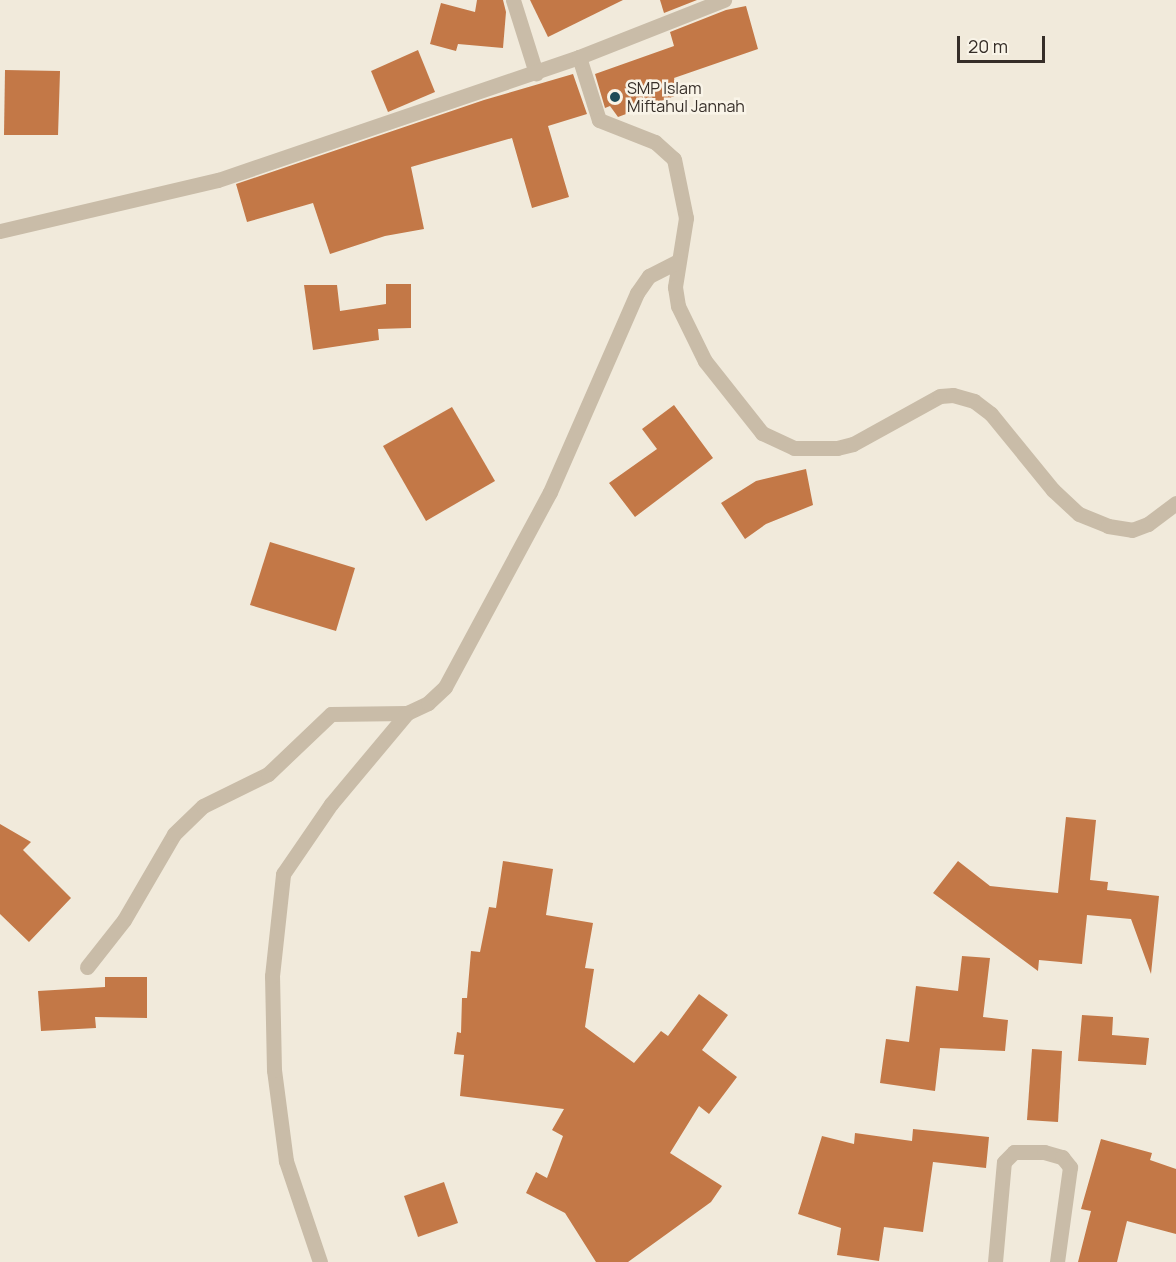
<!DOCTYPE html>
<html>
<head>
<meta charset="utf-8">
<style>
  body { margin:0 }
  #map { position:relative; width:1176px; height:1262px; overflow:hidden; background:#f1eadb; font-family:Manrope,sans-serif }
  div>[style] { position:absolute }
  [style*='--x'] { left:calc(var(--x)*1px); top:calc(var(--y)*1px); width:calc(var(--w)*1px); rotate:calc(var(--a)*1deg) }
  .building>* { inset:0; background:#c37847 }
  .minor>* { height:15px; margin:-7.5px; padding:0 7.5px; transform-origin:7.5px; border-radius:7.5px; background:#c9bca8 }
  .tertiary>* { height:15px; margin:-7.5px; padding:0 7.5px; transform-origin:7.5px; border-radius:7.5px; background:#c9bca8 }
  .dots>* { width:16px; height:16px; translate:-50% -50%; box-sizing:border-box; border:3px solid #f9f4e8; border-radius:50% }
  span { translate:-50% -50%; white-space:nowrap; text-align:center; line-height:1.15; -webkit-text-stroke:5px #f9f4e8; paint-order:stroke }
  .poi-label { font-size:16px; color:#362e28 }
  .left { translate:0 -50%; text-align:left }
  .scale { position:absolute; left:957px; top:36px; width:88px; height:27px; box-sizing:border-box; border:3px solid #362e28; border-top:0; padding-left:8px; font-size:18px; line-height:21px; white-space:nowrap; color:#362e28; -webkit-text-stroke:4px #f9f4e8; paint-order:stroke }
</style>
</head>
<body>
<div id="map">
  <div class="building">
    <div style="clip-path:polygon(477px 0,503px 0,506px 12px,503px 48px,458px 44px,456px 51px,430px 44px,441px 3px,475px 12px)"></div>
    <div style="clip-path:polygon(530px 0,623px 0,548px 37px)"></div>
    <div style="clip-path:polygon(660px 0,697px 0,664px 13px)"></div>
    <div style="clip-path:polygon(746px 6px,758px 49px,674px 78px,680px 94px,618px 117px,610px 106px,605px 108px,595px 74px,674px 46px,670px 32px,726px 10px)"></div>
    <div style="clip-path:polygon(418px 50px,435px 92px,388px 112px,371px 71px)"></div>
    <div style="clip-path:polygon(5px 70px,60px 71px,58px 135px,4px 135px)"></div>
    <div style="clip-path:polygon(573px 74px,587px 114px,548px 126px,569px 197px,532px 208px,512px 138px,411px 167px,424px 229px,385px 236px,330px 254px,313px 203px,247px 222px,236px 184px,484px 100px)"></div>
    <div style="clip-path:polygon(386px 284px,411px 284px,411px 328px,378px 329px,379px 340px,313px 350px,304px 285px,337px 285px,340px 311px,386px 304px)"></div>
    <div style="clip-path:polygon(674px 405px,713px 458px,635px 517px,609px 483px,657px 449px,642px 429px)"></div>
    <div style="clip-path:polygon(452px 407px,495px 481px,426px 521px,383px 446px)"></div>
    <div style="clip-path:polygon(806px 469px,813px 505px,766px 524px,745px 539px,721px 503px,756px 481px)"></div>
    <div style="clip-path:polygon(270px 542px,355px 568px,336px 631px,250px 605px)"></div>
    <div style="clip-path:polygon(1066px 817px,1096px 820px,1090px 880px,1108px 882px,1107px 890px,1159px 896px,1151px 974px,1131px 919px,1087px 915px,1082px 964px,1039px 960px,1038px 971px,933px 893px,958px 861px,990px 886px,1058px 893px)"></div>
    <div style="clip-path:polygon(0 824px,31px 842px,23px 850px,71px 898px,29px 942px,0 914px)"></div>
    <div style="clip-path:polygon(503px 861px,553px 869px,546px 915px,593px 923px,585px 968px,594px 969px,585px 1027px,634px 1063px,661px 1031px,668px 1036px,699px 994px,728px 1015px,702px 1050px,737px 1077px,709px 1114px,699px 1106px,670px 1153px,722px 1186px,711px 1202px,628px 1262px,596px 1262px,565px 1213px,526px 1193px,536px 1172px,547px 1178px,563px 1136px,552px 1130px,564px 1109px,460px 1096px,464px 1055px,454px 1054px,457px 1032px,461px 1033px,462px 998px,467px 998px,471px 951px,480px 952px,489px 907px,496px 908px)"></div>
    <div style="clip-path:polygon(962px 956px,990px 958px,983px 1017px,1008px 1020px,1005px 1051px,940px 1048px,935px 1091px,880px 1083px,886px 1039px,909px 1042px,916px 986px,958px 991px)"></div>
    <div style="clip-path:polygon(105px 977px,147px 977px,147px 1018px,95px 1017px,96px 1028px,41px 1031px,38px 991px,105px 987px)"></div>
    <div style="clip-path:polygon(1082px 1015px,1113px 1017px,1112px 1035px,1149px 1038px,1146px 1065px,1078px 1061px)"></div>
    <div style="clip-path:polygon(1032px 1049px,1062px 1051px,1058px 1122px,1027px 1120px)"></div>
    <div style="clip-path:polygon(913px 1129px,989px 1137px,986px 1168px,933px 1162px,923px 1232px,884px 1227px,879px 1261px,837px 1255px,841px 1228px,798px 1214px,822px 1136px,854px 1144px,855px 1133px,912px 1141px)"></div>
    <div style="clip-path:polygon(1101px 1139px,1152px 1153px,1150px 1160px,1176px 1169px,1176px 1234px,1127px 1221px,1117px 1262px,1078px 1262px,1091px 1211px,1081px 1209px)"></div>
    <div style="clip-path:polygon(444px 1182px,458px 1223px,418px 1237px,404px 1196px)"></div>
  </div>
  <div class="minor">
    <div style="--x:513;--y:0;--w:77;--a:72.5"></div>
    <div style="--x:579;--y:57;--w:66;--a:72.4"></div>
    <div style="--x:599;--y:120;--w:60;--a:21.4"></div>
    <div style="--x:655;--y:142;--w:25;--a:42"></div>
    <div style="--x:674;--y:159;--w:60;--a:78.5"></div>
    <div style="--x:686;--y:218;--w:70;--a:99.1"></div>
    <div style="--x:675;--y:287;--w:19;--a:81"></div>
    <div style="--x:678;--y:306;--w:61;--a:63.9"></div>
    <div style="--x:705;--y:361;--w:92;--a:51.6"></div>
    <div style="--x:762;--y:433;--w:35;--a:25"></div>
    <div style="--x:794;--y:448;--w:43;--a:0"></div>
    <div style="--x:837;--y:448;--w:16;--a:-14"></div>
    <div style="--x:853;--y:444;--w:99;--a:-28.9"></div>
    <div style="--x:940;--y:396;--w:13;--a:-4"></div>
    <div style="--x:953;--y:395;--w:22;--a:16"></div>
    <div style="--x:974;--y:401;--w:21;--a:37"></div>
    <div style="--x:991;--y:414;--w:98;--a:50.8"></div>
    <div style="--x:1053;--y:490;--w:35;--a:43"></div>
    <div style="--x:1079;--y:514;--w:31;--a:22"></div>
    <div style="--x:1108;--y:526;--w:24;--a:9"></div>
    <div style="--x:1132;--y:530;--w:17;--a:-21"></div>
    <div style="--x:1148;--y:524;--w:35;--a:-37"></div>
    <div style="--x:87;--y:967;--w:60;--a:-51.8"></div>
    <div style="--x:124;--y:920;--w:99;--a:-59.8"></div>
    <div style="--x:174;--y:834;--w:40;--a:-44"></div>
    <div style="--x:203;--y:806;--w:72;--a:-26.2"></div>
    <div style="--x:268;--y:774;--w:87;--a:-43.6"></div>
    <div style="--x:331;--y:714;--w:76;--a:-0.8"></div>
    <div style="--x:407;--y:713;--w:23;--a:-25"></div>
    <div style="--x:428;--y:703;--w:23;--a:-43"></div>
    <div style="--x:445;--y:687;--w:221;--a:-61.7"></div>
    <div style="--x:550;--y:492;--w:217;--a:-66.4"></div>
    <div style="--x:637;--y:293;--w:21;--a:-55"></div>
    <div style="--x:649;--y:276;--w:33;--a:-27"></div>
    <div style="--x:320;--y:1262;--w:107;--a:-108.6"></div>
    <div style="--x:286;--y:1161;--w:92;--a:-97.5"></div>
    <div style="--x:274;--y:1070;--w:94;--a:-91.2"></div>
    <div style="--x:272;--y:976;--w:103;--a:-83.8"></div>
    <div style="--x:283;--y:874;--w:85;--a:-55.6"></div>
    <div style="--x:331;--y:804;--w:119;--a:-50.1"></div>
    <div style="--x:995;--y:1262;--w:100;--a:-84.9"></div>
    <div style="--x:1004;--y:1162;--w:14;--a:-45"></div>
    <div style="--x:1014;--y:1152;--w:30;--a:0"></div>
    <div style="--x:1044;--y:1152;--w:19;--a:16"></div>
    <div style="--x:1062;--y:1157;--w:13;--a:51"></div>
    <div style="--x:1070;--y:1167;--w:96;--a:97.8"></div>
  </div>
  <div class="tertiary">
    <div style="--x:0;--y:231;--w:224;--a:-13.2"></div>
    <div style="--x:218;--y:180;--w:381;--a:-18.8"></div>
    <div style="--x:579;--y:57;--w:156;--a:-21.5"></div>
  </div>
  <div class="dots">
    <div style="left:615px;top:97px;background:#1e4b57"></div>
  </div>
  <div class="poi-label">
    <span class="left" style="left:627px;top:97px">SMP Islam<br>Miftahul Jannah</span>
  </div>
  <div class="scale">20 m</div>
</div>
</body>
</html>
